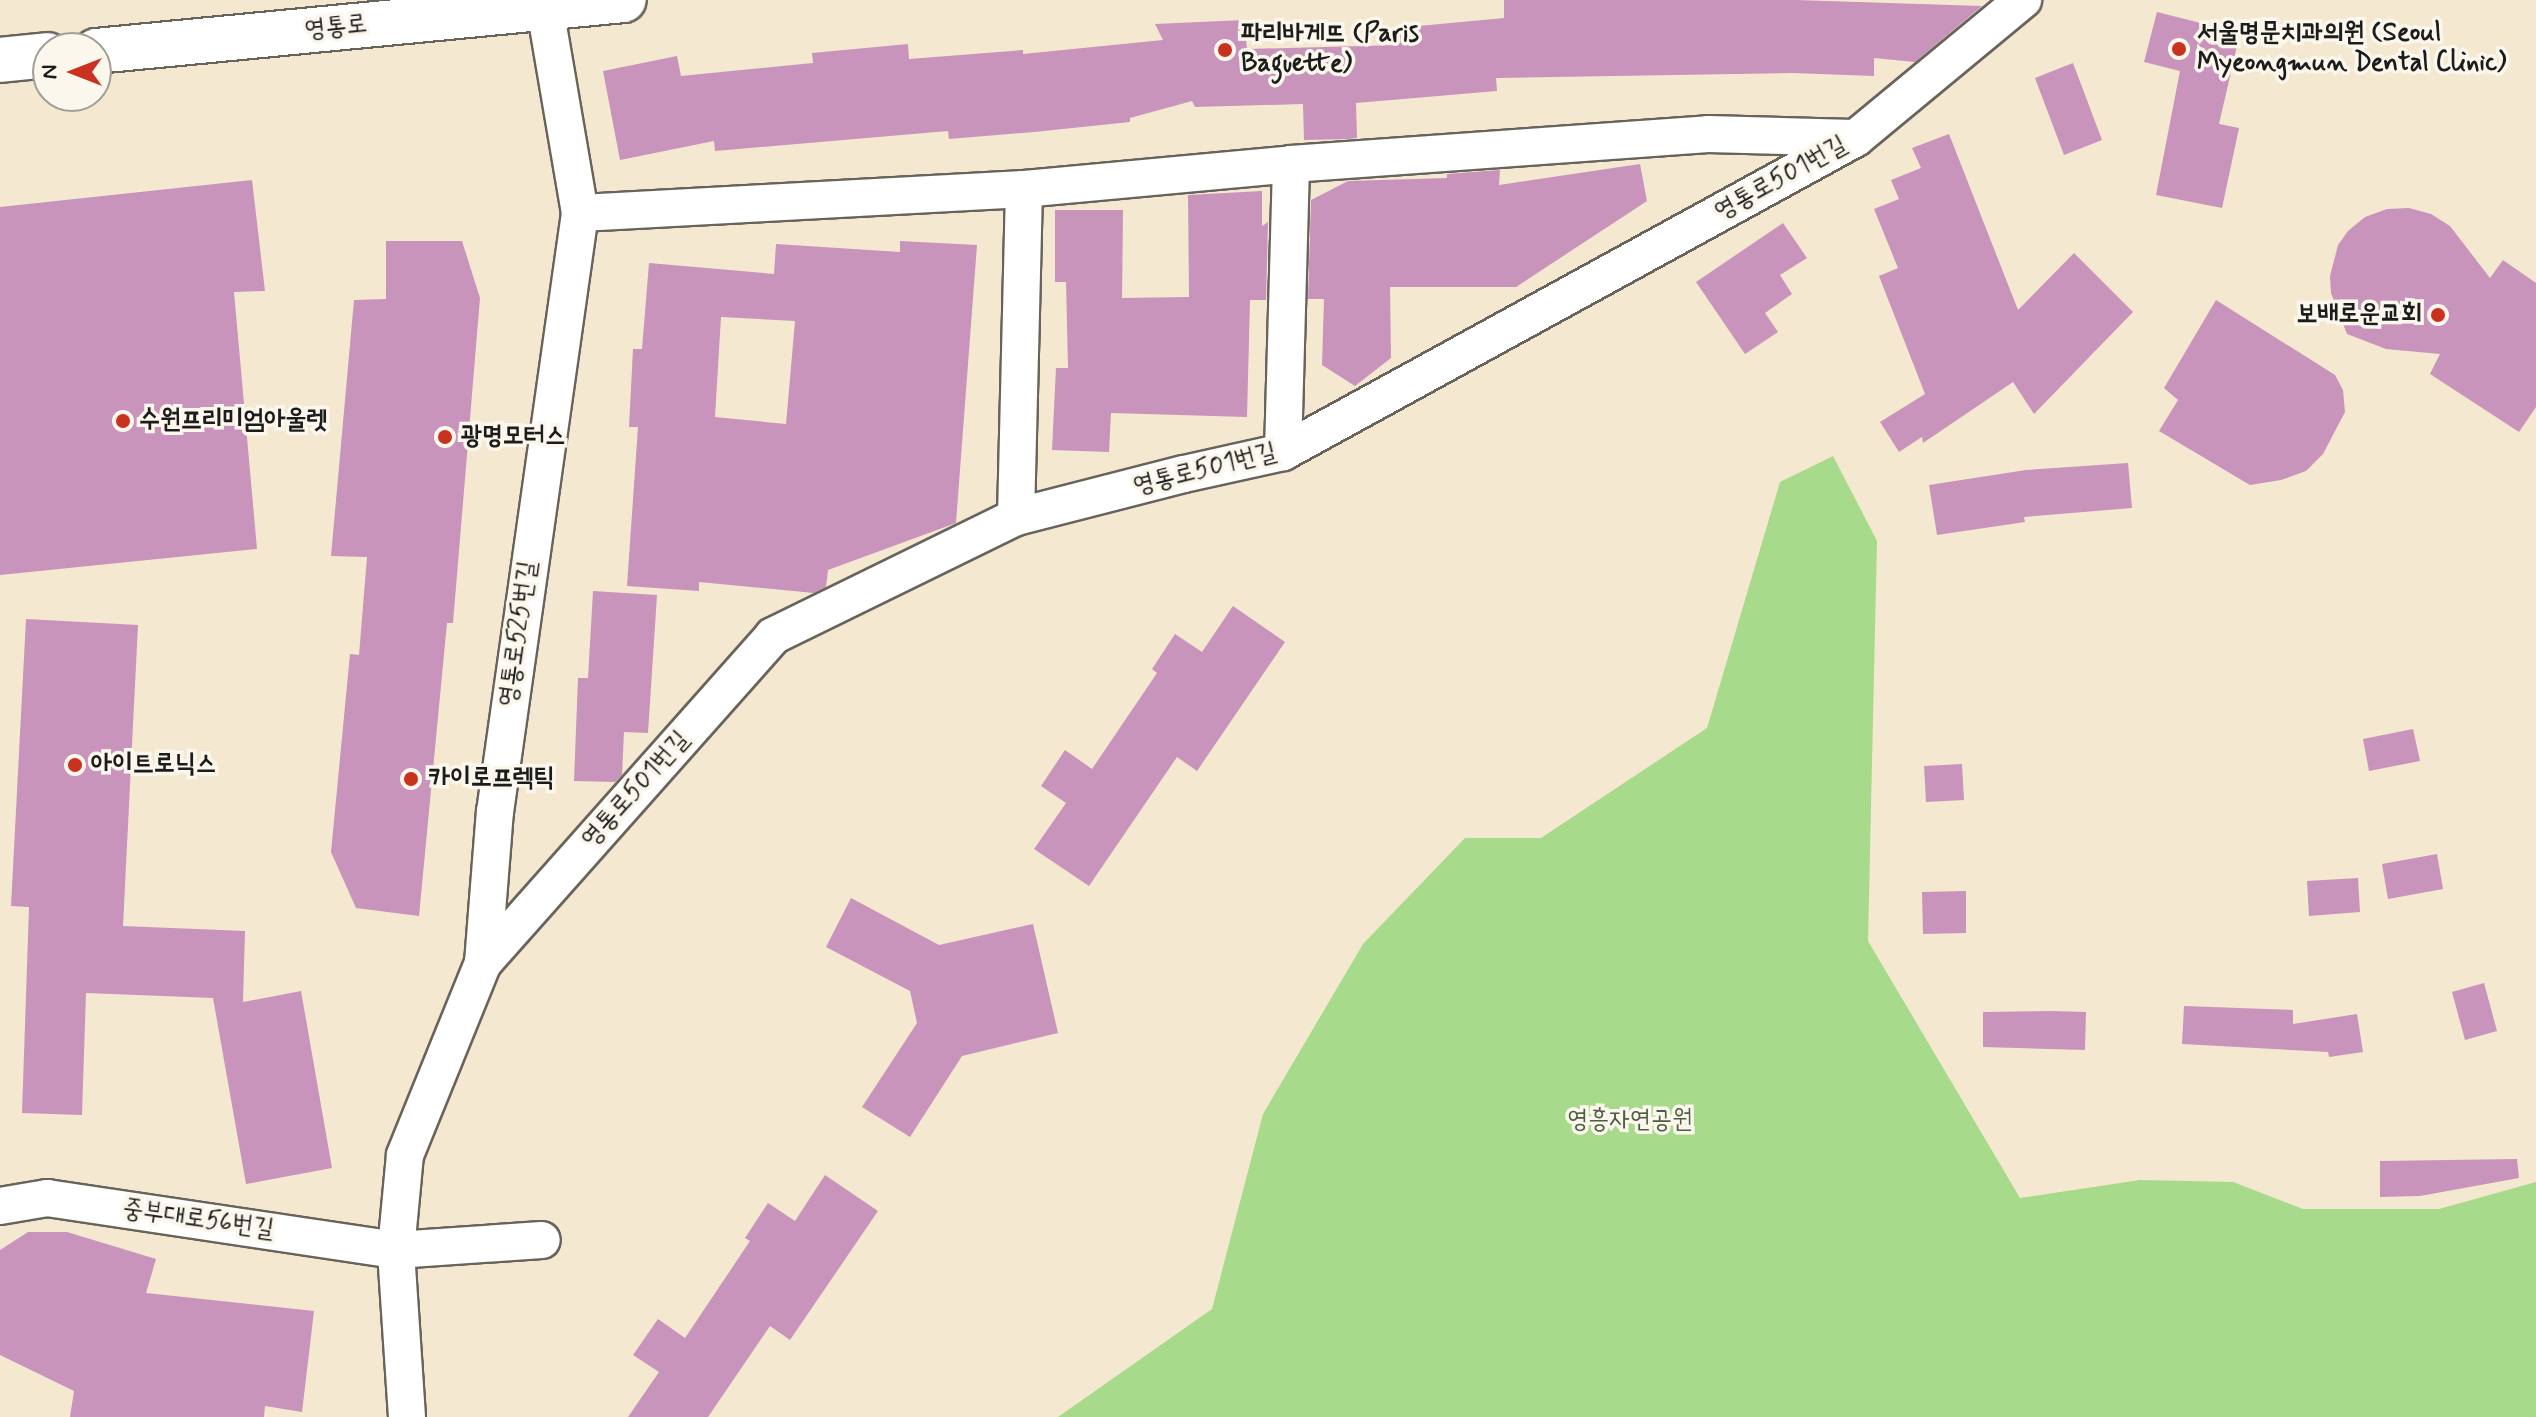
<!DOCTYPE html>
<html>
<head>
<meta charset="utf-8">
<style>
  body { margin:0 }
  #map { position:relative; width:2536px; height:1417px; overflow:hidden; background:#f4e8d0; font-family:Mynerve,"Poor Story",sans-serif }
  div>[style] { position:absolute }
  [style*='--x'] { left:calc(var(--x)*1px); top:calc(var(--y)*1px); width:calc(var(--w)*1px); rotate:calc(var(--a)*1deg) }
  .green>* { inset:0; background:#a7da8a }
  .building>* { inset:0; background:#c894bc }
  .roads { filter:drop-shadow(2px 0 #68635b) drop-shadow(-2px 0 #68635b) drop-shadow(0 2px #68635b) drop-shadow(0 -2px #68635b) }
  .minor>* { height:36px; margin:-18px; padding:0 18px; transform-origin:18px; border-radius:18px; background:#fff }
  .tertiary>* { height:44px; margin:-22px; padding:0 22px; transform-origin:22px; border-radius:22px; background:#fff }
  .dots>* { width:22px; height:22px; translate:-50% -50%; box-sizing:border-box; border:4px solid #fbf7ec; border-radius:50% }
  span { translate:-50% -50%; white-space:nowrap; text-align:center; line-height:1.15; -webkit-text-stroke:7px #fbf7ec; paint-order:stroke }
  .street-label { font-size:26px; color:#1c1c1c }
  .poi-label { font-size:26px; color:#1c1c1c; font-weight:700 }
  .left { translate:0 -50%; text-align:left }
  .right { translate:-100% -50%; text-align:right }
  .park-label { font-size:26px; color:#4d5e42 }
  .north { position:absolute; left:32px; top:32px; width:80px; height:80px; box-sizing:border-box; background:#fbf7ec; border:2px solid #a29f99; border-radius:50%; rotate:270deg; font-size:22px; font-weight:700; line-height:32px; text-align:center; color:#1c1c1c }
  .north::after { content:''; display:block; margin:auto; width:28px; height:36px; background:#c8321e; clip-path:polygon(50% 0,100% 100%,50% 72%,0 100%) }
</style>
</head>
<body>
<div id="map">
  <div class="green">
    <div style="clip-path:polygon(1833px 456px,1877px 541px,1868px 941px,2020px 1198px,2140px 1180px,2233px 1182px,2303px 1209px,2439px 1209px,2536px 1182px,2536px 1417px,1058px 1417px,1212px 1309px,1263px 1114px,1363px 944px,1465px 838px,1541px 838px,1707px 728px,1780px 482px)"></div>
  </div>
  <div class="building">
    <div style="clip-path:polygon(1504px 0,1796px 0,1982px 6px,1915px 62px,1874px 58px,1874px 76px,1792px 73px,1496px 78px,1497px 91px,1356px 103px,1357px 138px,1348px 139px,1304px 140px,1303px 104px,1195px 107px,1192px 101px,1130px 118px,1130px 122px,1034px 132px,949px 139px,948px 131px,715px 151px,714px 141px,620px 160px,603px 71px,677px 56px,681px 76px,813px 63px,812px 53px,908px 44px,909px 59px,1023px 50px,1023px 54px,1163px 40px,1155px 24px,1244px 20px,1247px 49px,1399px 45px,1397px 28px,1504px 18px)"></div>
    <div style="clip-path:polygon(2157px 12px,2240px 33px,2219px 124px,2239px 128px,2222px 208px,2156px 195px,2180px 71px,2144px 62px)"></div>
    <div style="clip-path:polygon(2073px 63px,2102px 140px,2064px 155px,2035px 78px)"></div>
    <div style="clip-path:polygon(1949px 134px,2018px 310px,2074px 253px,2133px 312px,2034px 414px,2013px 382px,1923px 443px,1922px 437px,1899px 452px,1880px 422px,1925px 394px,1879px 276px,1898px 268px,1874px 209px,1899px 199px,1891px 180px,1921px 168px,1912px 148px)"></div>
    <div style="clip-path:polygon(1640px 164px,1647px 201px,1516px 287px,1390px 287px,1391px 358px,1355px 386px,1322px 365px,1324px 299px,1308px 299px,1311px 200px,1348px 181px,1447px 178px,1447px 174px,1500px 170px,1499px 185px)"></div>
    <div style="clip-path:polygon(252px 180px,265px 291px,234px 292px,257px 549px,0 575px,0 207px)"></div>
    <div style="clip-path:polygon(1262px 191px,1262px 226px,1268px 222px,1266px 300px,1250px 300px,1247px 417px,1111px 413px,1109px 452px,1052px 450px,1056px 368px,1068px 368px,1066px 282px,1055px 282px,1055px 210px,1123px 210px,1122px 298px,1189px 297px,1188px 195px)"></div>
    <div style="clip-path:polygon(2409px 208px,2431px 214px,2450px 226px,2490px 278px,2503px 260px,2536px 283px,2536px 407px,2519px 432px,2430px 374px,2440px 354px,2386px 349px,2347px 334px,2331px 293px,2330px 276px,2338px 245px,2348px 231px,2365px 217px,2387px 209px)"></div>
    <div style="clip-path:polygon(1783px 223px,1807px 258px,1780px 275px,1792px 294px,1765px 313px,1778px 332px,1745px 354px,1696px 282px)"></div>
    <div style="clip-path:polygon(386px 241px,462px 241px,480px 298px,453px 623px,447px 623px,419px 916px,356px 908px,331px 852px,350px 654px,359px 655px,367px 557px,331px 556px,354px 300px,386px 299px)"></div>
    <div style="clip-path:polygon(evenodd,900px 241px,977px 245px,956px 523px,828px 570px,826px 587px,814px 593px,699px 582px,699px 591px,627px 586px,638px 427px,629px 427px,633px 349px,642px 349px,649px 263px,774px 274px,776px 244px,900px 252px,900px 241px,721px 317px,795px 321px,786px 424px,715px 417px,721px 317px)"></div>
    <div style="clip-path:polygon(2216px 300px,2335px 375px,2343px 390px,2345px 412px,2323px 454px,2306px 471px,2281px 480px,2250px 485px,2159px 431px,2178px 400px,2164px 388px)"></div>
    <div style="clip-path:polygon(2128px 463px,2132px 508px,2024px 517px,2025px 522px,1937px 535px,1929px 485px,2026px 470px)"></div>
    <div style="clip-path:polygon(593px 591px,657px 595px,648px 733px,624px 732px,622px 775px,615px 782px,574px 781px,578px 678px,588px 678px)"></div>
    <div style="clip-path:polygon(1233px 606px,1285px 642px,1197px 771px,1177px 757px,1089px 886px,1034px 849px,1066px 803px,1041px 786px,1065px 750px,1092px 769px,1157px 673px,1152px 669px,1175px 634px,1202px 652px)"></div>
    <div style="clip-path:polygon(26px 619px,138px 625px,123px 926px,245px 931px,243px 1002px,301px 991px,332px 1168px,246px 1184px,213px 998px,86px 993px,82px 1115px,22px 1113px,29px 907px,11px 906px)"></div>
    <div style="clip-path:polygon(2413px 729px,2420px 761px,2369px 771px,2363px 739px)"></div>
    <div style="clip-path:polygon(1962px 764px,1964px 800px,1926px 802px,1924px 766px)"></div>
    <div style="clip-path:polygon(2437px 854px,2443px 889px,2388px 899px,2382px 864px)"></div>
    <div style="clip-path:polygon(2358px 878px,2360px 912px,2309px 916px,2307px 881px)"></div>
    <div style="clip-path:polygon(1966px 891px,1966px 933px,1923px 934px,1922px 892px)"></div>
    <div style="clip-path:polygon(851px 898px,939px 945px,1033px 924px,1058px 1033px,962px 1056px,910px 1137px,862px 1107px,917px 1023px,910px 991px,826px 947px)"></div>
    <div style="clip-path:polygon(2484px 983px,2497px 1031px,2465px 1040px,2452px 992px)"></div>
    <div style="clip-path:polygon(2184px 1006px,2293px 1010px,2293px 1024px,2357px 1014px,2363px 1052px,2329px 1057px,2328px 1052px,2182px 1044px)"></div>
    <div style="clip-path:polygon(2051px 1011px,2086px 1012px,2085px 1050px,1983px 1047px,1983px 1012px)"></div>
    <div style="clip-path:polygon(2517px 1159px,2519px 1178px,2420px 1196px,2380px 1197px,2380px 1161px)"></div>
    <div style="clip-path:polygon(825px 1175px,878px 1211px,790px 1340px,770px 1326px,708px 1417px,628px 1417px,659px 1372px,633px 1355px,658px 1319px,685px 1338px,750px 1241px,745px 1238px,768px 1203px,795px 1221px)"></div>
    <div style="clip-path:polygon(28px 1232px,67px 1232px,156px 1259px,146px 1293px,314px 1311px,302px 1412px,265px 1406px,264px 1417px,70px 1417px,74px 1391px,0 1355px,0 1250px)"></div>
  </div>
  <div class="roads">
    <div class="minor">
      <div style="--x:580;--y:213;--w:445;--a:-3.1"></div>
      <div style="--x:1024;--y:189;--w:268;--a:-5.3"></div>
      <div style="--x:1291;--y:164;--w:418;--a:-4.1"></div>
      <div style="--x:1708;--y:134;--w:146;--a:1.6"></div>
      <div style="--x:1283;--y:452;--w:288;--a:-88.4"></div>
      <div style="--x:1016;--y:517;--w:328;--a:-88.6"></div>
      <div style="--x:483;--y:963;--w:437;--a:-48.4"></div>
      <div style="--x:773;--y:636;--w:271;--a:-26.1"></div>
      <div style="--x:1016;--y:517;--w:173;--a:-14.4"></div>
      <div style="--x:1184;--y:474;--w:101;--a:-12.5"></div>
      <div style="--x:1283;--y:452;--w:653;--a:-28.72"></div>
      <div style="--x:1856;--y:138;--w:217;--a:-39.6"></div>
      <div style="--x:0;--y:1206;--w:48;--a:-9.7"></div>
      <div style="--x:47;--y:1198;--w:353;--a:8.5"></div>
      <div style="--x:396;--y:1250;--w:146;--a:-3.9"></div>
      <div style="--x:407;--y:1417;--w:167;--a:-93.8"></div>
      <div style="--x:396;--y:1250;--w:95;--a:-84.6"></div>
      <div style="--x:405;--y:1155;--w:207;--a:-67.9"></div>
      <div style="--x:483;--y:963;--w:151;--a:-85.5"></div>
      <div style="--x:495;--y:812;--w:605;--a:-81.92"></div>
      <div style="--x:580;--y:213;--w:208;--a:-99.7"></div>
    </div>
    <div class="tertiary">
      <div style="--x:96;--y:51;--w:530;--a:-5.52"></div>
      <div style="--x:0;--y:60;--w:48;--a:-5.9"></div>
    </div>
  </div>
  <div class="dots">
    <div style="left:2179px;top:49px;background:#c8321e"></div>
    <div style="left:1225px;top:50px;background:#c8321e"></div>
    <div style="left:2438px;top:315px;background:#c8321e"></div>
    <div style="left:123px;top:421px;background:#c8321e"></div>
    <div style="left:445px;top:437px;background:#c8321e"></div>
    <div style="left:75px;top:765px;background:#c8321e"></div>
    <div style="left:411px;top:779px;background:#c8321e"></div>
  </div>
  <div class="street-label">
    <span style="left:336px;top:28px;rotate:-6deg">영통로</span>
    <span style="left:1781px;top:179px;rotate:-29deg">영통로501번길</span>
    <span style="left:1205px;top:470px;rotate:-14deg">영통로501번길</span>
    <span style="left:519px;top:634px;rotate:-82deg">영통로525번길</span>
    <span style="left:636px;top:790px;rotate:-48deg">영통로501번길</span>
    <span style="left:198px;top:1220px;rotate:8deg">중부대로56번길</span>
  </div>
  <div class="poi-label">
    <span class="left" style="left:2197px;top:49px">서울명문치과의원 (Seoul<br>Myeongmun Dental Clinic)</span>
    <span class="left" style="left:1241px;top:50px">파리바게뜨 (Paris<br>Baguette)</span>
    <span class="right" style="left:2422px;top:315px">보배로운교회</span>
    <span class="left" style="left:139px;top:421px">수원프리미엄아울렛</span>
    <span class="left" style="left:461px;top:437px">광명모터스</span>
    <span class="left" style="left:91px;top:765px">아이트로닉스</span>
    <span class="left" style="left:429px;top:779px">카이로프렉틱</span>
  </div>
  <div class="park-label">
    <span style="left:1630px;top:1121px">영흥자연공원</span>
  </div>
  <div class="north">N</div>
</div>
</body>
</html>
